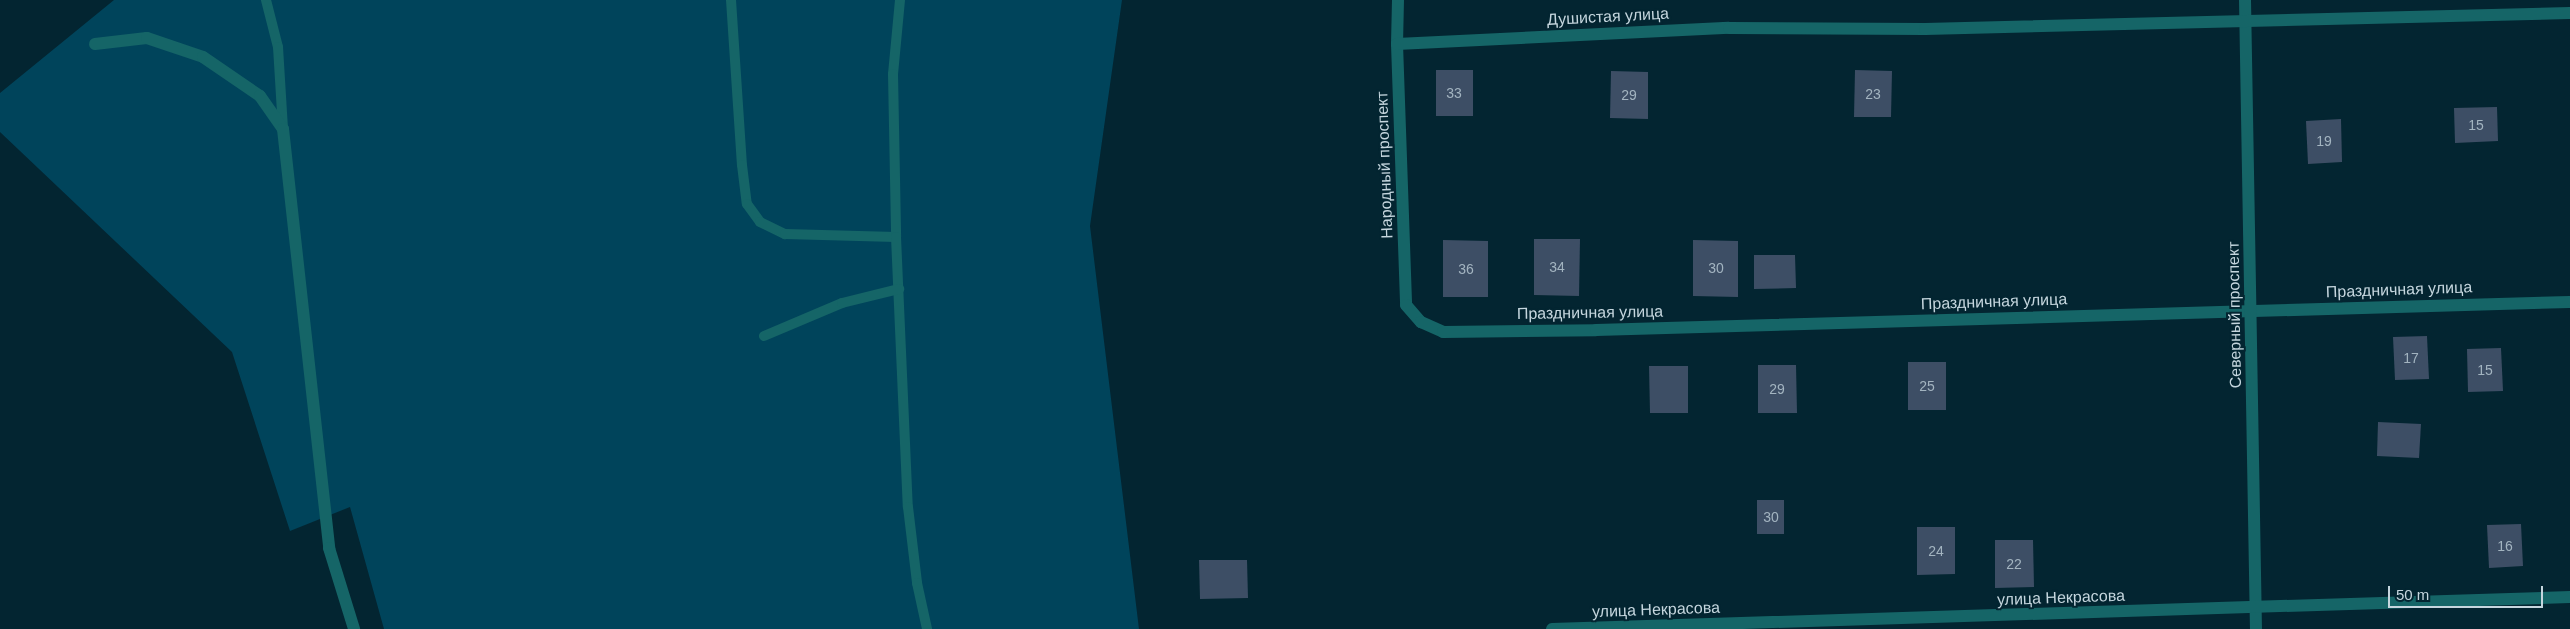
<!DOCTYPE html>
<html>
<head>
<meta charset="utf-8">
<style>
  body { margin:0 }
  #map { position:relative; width:2570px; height:629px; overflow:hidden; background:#032531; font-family:Arial,sans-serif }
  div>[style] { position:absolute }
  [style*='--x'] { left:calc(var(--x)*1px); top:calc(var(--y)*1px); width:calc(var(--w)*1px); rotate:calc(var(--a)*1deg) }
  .green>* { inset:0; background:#00445b }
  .building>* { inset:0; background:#3d4e65 }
  .lane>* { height:10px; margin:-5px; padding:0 5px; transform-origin:5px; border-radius:5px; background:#156567 }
  .street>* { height:12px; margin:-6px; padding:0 6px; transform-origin:6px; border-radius:6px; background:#156567 }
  span { translate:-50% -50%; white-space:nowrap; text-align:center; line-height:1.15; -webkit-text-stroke:4px #032531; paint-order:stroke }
  .number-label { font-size:14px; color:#a3b4c0 }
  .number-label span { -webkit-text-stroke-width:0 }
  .street-label { font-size:16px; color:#c5d6de }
  .scale { position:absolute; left:2388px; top:586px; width:155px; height:22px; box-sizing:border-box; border:2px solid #c5d6de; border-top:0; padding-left:6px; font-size:15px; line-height:18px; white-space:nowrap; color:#c5d6de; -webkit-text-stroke:4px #032531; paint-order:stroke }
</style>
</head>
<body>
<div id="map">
  <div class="green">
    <div style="clip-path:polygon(114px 0,1122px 0,1090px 226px,1139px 629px,384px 629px,350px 507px,290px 531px,232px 352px,0 132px,0 93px)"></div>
  </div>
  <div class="building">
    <div style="clip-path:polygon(1436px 70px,1473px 70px,1473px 116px,1436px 116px)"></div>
    <div style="clip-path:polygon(1855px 70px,1892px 71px,1891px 117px,1854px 117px)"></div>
    <div style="clip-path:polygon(1611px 71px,1648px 72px,1648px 119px,1610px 118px)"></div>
    <div style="clip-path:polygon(2497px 107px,2498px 141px,2455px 143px,2454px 108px)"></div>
    <div style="clip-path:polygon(2341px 119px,2342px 162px,2308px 164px,2306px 121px)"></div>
    <div style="clip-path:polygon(1534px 239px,1580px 239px,1579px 296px,1534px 295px)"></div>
    <div style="clip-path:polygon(1443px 240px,1488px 241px,1488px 297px,1443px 297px)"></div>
    <div style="clip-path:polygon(1693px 240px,1738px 241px,1738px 297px,1693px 296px)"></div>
    <div style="clip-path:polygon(1754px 255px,1795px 255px,1796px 288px,1754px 289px)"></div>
    <div style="clip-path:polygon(2427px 336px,2429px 379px,2395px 380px,2393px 337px)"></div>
    <div style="clip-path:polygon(2501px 348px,2503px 391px,2468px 392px,2467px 349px)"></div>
    <div style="clip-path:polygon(1908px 362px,1946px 362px,1946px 410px,1908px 410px)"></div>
    <div style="clip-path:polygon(1758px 365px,1796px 365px,1797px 413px,1758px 413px)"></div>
    <div style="clip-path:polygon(1649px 366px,1688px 366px,1688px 413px,1650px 413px)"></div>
    <div style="clip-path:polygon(2378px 422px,2421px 424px,2419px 458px,2377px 456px)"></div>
    <div style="clip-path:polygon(1757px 500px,1784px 500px,1784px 534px,1757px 534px)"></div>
    <div style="clip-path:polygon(2521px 524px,2523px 566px,2489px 568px,2487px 525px)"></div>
    <div style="clip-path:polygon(1917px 527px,1955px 527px,1955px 574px,1917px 575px)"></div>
    <div style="clip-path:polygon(1995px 540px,2033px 540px,2034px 587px,1995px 588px)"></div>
    <div style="clip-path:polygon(1199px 560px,1247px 560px,1248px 598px,1200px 599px)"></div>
  </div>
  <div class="lane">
    <div style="--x:266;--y:0;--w:49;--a:75.7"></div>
    <div style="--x:278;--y:47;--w:82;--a:86.5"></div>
    <div style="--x:731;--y:0;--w:165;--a:86.2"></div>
    <div style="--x:742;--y:165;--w:39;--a:83"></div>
    <div style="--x:747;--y:204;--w:22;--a:54"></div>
    <div style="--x:760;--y:222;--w:28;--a:26"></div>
    <div style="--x:785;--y:234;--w:111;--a:1.5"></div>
    <div style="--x:900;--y:0;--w:74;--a:95.4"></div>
    <div style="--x:893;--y:74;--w:163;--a:88.9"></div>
    <div style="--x:896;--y:237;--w:270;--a:87.5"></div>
    <div style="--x:908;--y:507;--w:77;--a:83.2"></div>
    <div style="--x:917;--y:583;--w:47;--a:77.7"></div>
    <div style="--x:764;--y:336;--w:85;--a:-22.9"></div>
    <div style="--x:842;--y:303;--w:59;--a:-13.8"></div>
  </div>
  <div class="street">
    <div style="--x:1398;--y:0;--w:44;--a:91.3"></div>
    <div style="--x:1397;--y:44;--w:261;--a:88"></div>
    <div style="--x:1406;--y:305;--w:23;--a:49"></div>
    <div style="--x:1421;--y:322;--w:24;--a:24"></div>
    <div style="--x:1443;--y:332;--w:153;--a:-0.7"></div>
    <div style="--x:1596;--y:330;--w:974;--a:-1.65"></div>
    <div style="--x:2245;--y:0;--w:629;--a:89"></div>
    <div style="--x:95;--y:44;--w:52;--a:-6.6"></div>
    <div style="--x:147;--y:38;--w:59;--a:18.7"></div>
    <div style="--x:203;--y:57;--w:69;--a:34.4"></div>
    <div style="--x:260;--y:96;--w:40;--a:55.1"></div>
    <div style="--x:283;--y:129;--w:422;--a:83.7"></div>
    <div style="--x:329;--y:548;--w:85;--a:72.8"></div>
    <div style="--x:1397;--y:44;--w:332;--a:-2.8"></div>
    <div style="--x:1729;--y:28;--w:196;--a:0.3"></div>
    <div style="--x:1925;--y:29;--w:645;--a:-1.42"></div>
    <div style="--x:1552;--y:629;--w:1019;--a:-1.8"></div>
  </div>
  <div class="number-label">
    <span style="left:1454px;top:93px">33</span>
    <span style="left:1873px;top:94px">23</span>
    <span style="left:1629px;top:95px">29</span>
    <span style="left:2476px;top:125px">15</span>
    <span style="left:2324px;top:141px">19</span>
    <span style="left:1557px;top:267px">34</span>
    <span style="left:1716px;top:268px">30</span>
    <span style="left:1466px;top:269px">36</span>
    <span style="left:2411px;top:358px">17</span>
    <span style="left:2485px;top:370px">15</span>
    <span style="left:1927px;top:386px">25</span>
    <span style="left:1777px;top:389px">29</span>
    <span style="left:1771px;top:517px">30</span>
    <span style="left:2505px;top:546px">16</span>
    <span style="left:1936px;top:551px">24</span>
    <span style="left:2014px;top:564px">22</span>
  </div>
  <div class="street-label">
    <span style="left:1608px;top:17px;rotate:-3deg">Душистая улица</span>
    <span style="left:1385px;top:165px;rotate:-92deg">Народный проспект</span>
    <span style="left:2399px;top:290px;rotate:-2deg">Праздничная улица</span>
    <span style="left:1994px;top:302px;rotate:-2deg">Праздничная улица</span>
    <span style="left:1590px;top:313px;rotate:-1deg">Праздничная улица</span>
    <span style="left:2235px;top:315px;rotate:-91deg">Северный проспект</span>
    <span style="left:2061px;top:598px;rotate:-2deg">улица Некрасова</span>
    <span style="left:1656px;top:610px;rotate:-2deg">улица Некрасова</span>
  </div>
  <div class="scale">50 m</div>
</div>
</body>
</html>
